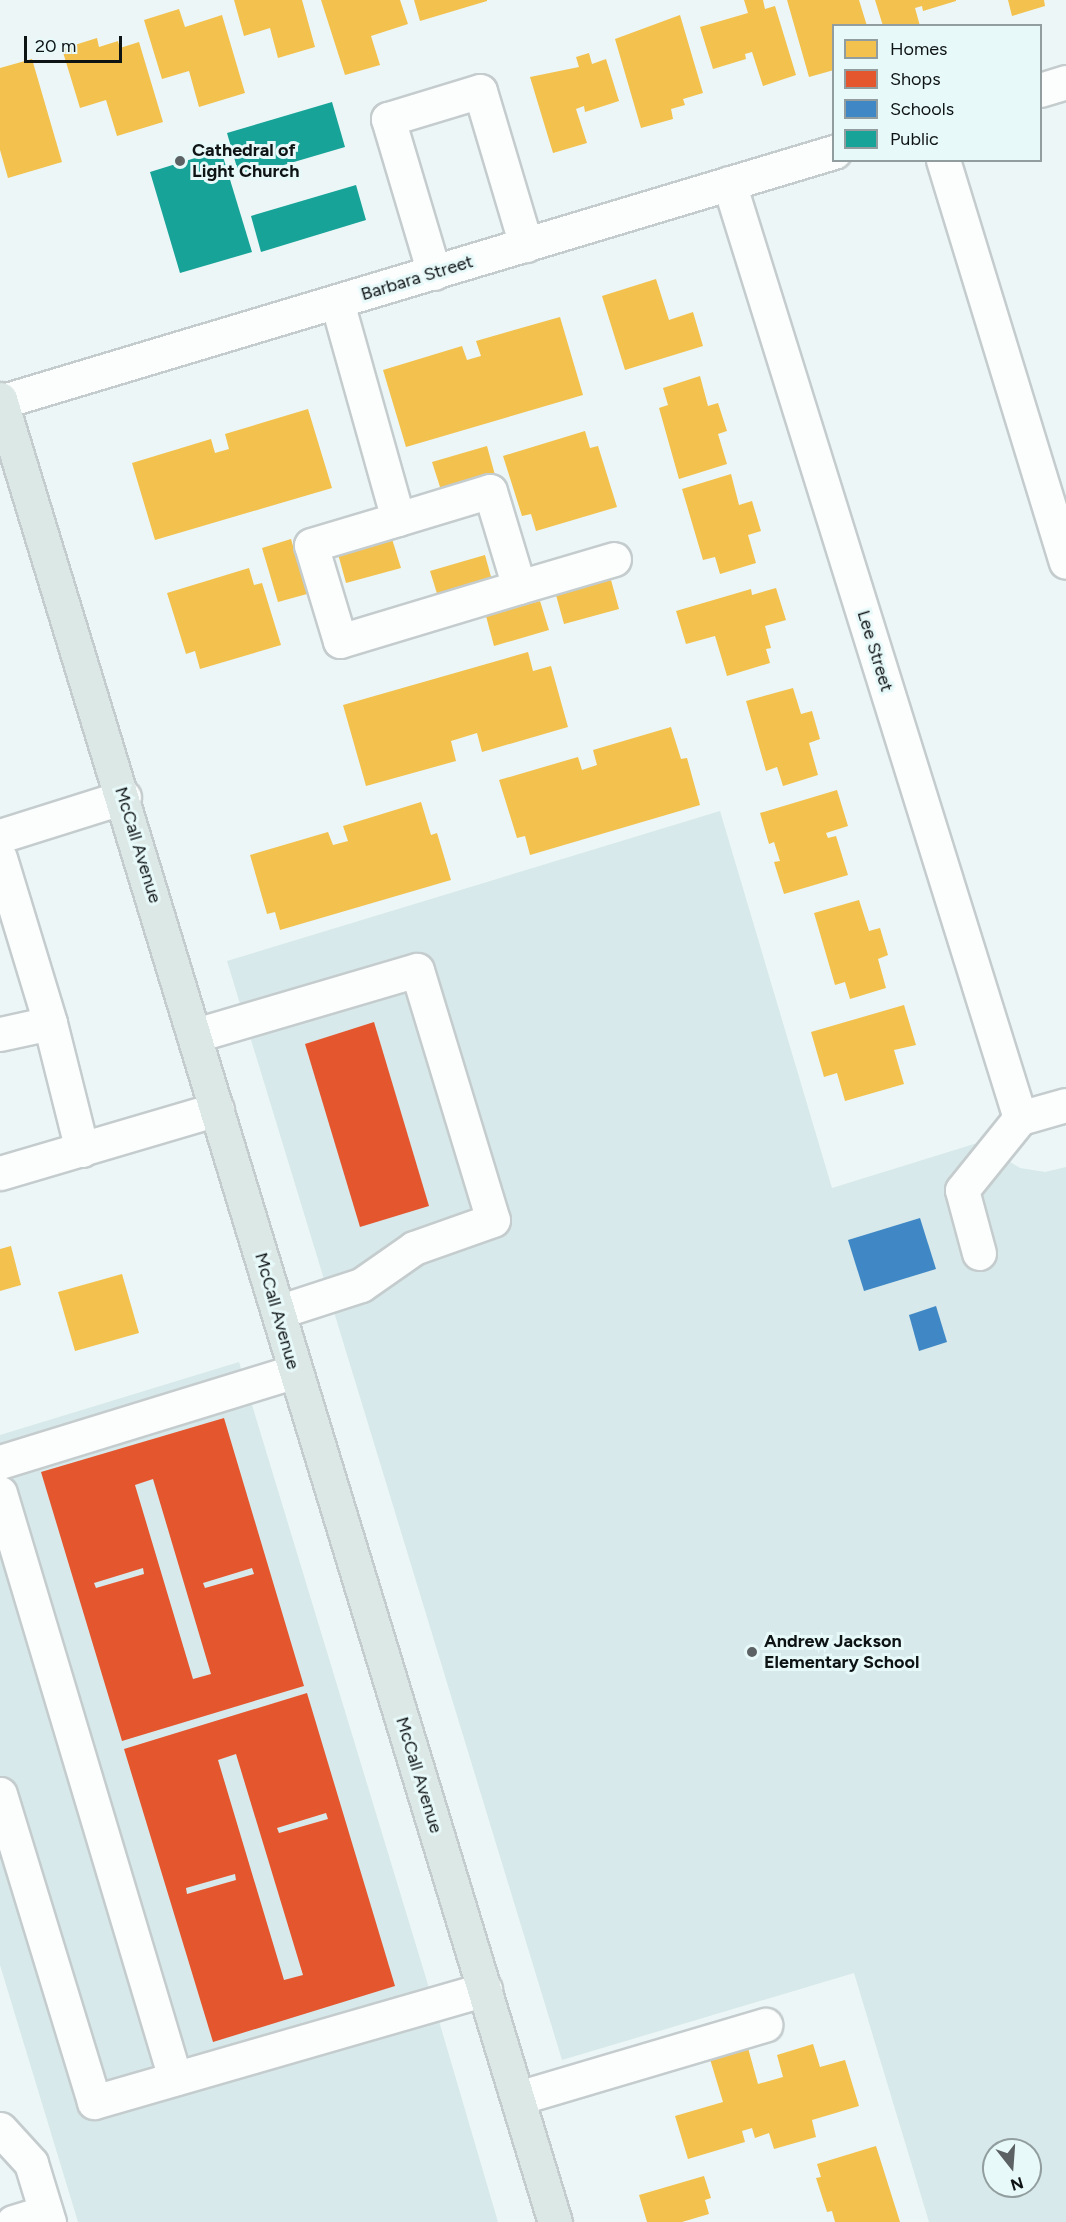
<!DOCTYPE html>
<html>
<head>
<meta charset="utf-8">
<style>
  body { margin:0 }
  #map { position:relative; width:1066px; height:2222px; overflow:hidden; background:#ecf6f6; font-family:Figtree,sans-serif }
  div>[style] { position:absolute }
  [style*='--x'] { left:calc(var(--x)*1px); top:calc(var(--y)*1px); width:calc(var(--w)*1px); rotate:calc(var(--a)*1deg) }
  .built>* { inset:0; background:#d7e9ea }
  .homes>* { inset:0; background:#f2c14e }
  .shops>* { inset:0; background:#e4572e }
  .schools>* { inset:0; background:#3f88c5 }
  .public>* { inset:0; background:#17a398 }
  .roads { filter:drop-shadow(2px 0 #c5cccd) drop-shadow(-2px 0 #c5cccd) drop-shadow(0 2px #c5cccd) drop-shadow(0 -2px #c5cccd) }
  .minor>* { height:33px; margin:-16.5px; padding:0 16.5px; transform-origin:16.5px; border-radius:16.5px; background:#fcfefe }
  .major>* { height:33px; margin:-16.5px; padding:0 16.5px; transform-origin:16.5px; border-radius:16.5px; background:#dce8e5 }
  .dots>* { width:16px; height:16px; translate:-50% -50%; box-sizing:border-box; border:3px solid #e8f9fa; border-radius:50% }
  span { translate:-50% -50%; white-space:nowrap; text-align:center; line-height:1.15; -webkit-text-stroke:6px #e8f9fa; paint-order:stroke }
  .poi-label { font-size:18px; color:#0e1314; font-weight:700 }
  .left { translate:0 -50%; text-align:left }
  .street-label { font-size:18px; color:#0e1314 }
  .legend { position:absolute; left:832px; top:24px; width:210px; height:138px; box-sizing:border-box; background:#e8f9fa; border:2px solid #919d9e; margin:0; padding:8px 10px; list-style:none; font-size:18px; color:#0e1314 }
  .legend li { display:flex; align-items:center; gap:12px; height:30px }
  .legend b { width:30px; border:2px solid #919d9e }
  .north { position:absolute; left:982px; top:2138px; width:60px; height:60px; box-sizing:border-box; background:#e8f9fa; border:2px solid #919d9e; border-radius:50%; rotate:163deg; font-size:16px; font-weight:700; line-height:24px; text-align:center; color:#0e1314 }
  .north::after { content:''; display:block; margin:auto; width:21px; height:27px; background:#5c6263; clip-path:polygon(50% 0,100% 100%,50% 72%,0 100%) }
  .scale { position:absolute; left:24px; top:36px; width:98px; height:27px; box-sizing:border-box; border:3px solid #0e1314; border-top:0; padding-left:8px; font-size:18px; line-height:21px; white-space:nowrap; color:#0e1314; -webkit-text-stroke:4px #e8f9fa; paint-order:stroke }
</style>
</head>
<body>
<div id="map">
  <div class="built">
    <div style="clip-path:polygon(evenodd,720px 811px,832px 1188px,987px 1140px,1000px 1156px,1020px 1168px,1045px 1172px,1066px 1167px,1066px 2222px,929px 2222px,854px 1973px,562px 2060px,227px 961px,720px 811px,994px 2150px,1030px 2150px,1030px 2186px,994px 2186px,994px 2150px)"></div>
    <div style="clip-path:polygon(239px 1362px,439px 2021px,498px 2222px,78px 2222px,0 1965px,0 1435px)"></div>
  </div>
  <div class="homes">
    <div style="clip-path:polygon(234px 0,302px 0,315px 47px,278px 58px,270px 28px,244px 36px)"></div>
    <div style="clip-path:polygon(321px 0,400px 0,408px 24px,371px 36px,380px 65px,345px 75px)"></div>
    <div style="clip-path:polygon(414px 0,487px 0,487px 1px,420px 21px)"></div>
    <div style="clip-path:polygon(744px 0,763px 0,765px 9px,775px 6px,796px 75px,763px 86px,752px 52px,745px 54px,746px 59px,713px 69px,700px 27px,748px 13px)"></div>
    <div style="clip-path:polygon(787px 0,859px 0,867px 26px,834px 26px,834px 70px,809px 77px)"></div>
    <div style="clip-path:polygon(875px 0,956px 0,956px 1px,923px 11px,922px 6px,915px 8px,920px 26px,883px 26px)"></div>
    <div style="clip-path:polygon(1008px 0,1044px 0,1045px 6px,1012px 16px)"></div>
    <div style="clip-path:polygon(179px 9px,185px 27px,222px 15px,245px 93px,199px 107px,189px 71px,162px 79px,144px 20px)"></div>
    <div style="clip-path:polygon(680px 15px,703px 93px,683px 99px,685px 105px,671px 109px,673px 119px,641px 128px,615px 39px)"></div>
    <div style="clip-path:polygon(97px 38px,99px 47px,118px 41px,120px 48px,139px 42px,163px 122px,117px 136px,106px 100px,80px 108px,62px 49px)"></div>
    <div style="clip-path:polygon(589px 53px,592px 64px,606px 59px,619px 101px,585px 112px,584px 106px,576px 109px,587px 143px,553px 153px,530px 77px,579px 67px,576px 57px)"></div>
    <div style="clip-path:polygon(32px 59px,62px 162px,8px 178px,0 150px,0 68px)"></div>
    <div style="clip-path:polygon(656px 279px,669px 320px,693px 312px,703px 346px,625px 370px,602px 296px)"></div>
    <div style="clip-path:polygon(560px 317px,583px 395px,406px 447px,383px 370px,462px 346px,467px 360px,481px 356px,476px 341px)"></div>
    <div style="clip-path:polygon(700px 376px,708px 406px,718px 403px,727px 431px,718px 434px,727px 464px,679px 479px,659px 408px,668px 405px,663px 388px)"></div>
    <div style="clip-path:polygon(308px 409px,332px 488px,155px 540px,132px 463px,211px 439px,215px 453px,229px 449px,225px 434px)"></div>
    <div style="clip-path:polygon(585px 431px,590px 448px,598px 446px,617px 507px,536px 531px,531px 514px,522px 516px,503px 456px)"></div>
    <div style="clip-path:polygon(487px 446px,495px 475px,441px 490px,432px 462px)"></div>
    <div style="clip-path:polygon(731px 474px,739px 505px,752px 501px,761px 531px,748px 535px,756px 563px,720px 574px,715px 557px,703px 560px,682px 489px)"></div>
    <div style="clip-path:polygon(291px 539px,307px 594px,278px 602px,262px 548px)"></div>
    <div style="clip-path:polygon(392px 539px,401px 568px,346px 583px,338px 554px)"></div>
    <div style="clip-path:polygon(485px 555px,493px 584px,439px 600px,430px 571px)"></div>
    <div style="clip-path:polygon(249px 568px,254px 585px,262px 583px,281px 645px,200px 669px,195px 651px,186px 654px,167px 593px)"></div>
    <div style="clip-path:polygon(611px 580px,619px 609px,564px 624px,556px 595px)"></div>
    <div style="clip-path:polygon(776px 588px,786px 620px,765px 626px,771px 648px,766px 649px,770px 663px,727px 676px,715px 636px,686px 644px,676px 611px,751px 589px,752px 595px)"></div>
    <div style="clip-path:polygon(540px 601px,549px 630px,494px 646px,486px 616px)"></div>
    <div style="clip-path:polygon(528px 652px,533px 671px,551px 666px,568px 727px,482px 752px,477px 733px,451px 741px,456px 761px,366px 786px,343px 705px)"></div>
    <div style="clip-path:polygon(793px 688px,801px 714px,812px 711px,820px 739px,809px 743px,818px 775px,783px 786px,777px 767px,766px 771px,746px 701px)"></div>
    <div style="clip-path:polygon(671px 727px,681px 759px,687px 758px,700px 805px,530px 855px,525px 836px,517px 838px,499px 780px,578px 757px,582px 770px,597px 765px,593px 750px)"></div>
    <div style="clip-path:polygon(837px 790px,848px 826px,826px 833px,828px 838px,836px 836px,848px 875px,784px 894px,774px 862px,780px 861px,774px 842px,769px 844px,760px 813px)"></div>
    <div style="clip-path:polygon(421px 802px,431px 835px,437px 833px,451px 880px,280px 930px,275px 912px,267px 914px,250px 855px,328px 832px,333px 845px,348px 841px,343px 826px)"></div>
    <div style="clip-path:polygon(859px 900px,869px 931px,880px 928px,888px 955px,878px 959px,886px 988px,850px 999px,845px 982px,835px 985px,814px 913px)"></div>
    <div style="clip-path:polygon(904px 1005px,916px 1045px,894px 1050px,904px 1084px,845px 1101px,837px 1073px,824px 1077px,811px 1032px)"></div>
    <div style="clip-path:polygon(11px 1246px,21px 1285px,0 1291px,0 1249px)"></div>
    <div style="clip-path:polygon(122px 1274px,139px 1333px,75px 1351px,58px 1292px)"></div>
    <div style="clip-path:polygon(813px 2044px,820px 2067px,845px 2060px,859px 2106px,812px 2120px,816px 2137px,774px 2149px,769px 2133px,755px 2138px,752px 2128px,742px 2131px,745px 2142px,688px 2159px,675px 2116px,723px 2102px,710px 2059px,748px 2048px,758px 2084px,783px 2077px,777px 2055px)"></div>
    <div style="clip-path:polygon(876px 2146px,900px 2222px,835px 2222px,832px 2211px,827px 2212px,816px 2178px,821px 2177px,817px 2164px)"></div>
    <div style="clip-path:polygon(704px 2176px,711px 2198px,705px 2200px,709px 2214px,682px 2222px,647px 2222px,639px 2195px)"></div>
  </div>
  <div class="shops">
    <div style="clip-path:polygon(374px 1022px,429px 1206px,360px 1227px,305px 1044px)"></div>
    <div style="clip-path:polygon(evenodd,224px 1418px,304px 1686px,122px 1741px,41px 1472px,224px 1418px,153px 1479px,211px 1674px,193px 1679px,135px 1485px,153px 1479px,224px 1418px,143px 1568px,144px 1574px,96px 1588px,94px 1583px,143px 1568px,224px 1418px,252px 1568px,254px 1574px,205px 1588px,203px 1583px,252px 1568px)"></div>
    <div style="clip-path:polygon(evenodd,307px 1693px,395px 1986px,213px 2042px,124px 1749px,307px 1693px,236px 1754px,303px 1975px,284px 1980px,218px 1760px,236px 1754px,307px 1693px,326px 1813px,328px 1819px,279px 1833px,277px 1828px,326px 1813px,307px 1693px,235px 1874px,236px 1880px,187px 1894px,186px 1888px,235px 1874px)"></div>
  </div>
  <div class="schools">
    <div style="clip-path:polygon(920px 1218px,936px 1269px,864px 1291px,848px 1240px)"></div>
    <div style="clip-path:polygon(936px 1306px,947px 1342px,919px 1351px,909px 1315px)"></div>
  </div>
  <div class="public">
    <div style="clip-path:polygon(332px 102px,345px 147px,240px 178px,227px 133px)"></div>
    <div style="clip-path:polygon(221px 150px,252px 252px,180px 273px,150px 172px)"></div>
    <div style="clip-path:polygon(356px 185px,366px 220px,261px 252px,251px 216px)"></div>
  </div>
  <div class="roads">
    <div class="minor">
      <div style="--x:1040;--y:90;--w:27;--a:-17"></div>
      <div style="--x:943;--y:160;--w:420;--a:73"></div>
      <div style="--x:729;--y:183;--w:979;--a:72.71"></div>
      <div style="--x:434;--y:273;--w:161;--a:-106.6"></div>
      <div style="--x:388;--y:119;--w:96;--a:-16.9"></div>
      <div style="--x:480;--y:91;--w:161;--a:73.4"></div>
      <div style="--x:337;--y:302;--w:225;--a:74.3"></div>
      <div style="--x:398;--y:519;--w:96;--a:-16.9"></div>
      <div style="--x:490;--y:491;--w:100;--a:73.2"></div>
      <div style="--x:519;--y:587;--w:187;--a:163.2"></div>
      <div style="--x:340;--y:641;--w:100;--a:-106.8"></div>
      <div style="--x:311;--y:545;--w:91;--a:-16.6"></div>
      <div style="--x:0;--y:402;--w:871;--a:-16.69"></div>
      <div style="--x:519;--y:587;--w:99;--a:-16.4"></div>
      <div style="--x:0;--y:836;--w:130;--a:-17.5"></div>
      <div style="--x:0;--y:858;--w:172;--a:73.1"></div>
      <div style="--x:50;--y:1023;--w:131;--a:75.9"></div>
      <div style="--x:0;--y:1034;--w:51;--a:-12.4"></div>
      <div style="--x:196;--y:1035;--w:230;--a:-16.4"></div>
      <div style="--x:417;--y:970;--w:261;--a:73.1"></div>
      <div style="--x:493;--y:1220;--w:84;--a:160.5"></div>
      <div style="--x:414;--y:1248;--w:65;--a:145.1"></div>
      <div style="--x:361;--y:1285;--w:87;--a:162"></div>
      <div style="--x:1020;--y:1118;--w:48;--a:-15.8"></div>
      <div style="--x:0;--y:1173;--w:226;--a:-16.4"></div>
      <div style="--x:979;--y:1253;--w:65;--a:-105.1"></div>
      <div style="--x:962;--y:1190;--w:92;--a:-51.1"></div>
      <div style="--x:0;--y:1462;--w:309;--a:-17.1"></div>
      <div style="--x:0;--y:1493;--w:611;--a:73.35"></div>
      <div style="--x:0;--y:1794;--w:322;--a:73"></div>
      <div style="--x:94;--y:2102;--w:407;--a:-16.1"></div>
      <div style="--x:518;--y:2098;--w:258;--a:-16.5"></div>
      <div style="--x:0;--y:2129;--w:46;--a:47.6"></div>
      <div style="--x:31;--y:2163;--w:62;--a:73"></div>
      <div style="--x:13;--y:2222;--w:34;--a:-17"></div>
    </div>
    <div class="major">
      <div style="--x:0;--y:399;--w:1906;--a:73.07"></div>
    </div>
  </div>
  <div class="dots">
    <div style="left:180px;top:161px;background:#5c6263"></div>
    <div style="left:752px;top:1652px;background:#5c6263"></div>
  </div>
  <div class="poi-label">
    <span class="left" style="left:192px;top:161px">Cathedral of<br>Light Church</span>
    <span class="left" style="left:764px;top:1652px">Andrew Jackson<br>Elementary School</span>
  </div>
  <div class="street-label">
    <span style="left:417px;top:278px;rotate:-17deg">Barbara Street</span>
    <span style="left:875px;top:651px;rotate:73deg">Lee Street</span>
    <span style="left:138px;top:845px;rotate:73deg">McCall Avenue</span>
    <span style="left:277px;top:1311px;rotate:74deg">McCall Avenue</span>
    <span style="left:419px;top:1775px;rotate:73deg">McCall Avenue</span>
  </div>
  <ul class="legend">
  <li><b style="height:16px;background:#f2c14e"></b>Homes</li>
  <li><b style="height:16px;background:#e4572e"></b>Shops</li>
  <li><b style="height:16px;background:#3f88c5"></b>Schools</li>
  <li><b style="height:16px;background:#17a398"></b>Public</li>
  </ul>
  <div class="north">N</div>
  <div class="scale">20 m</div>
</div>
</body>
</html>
